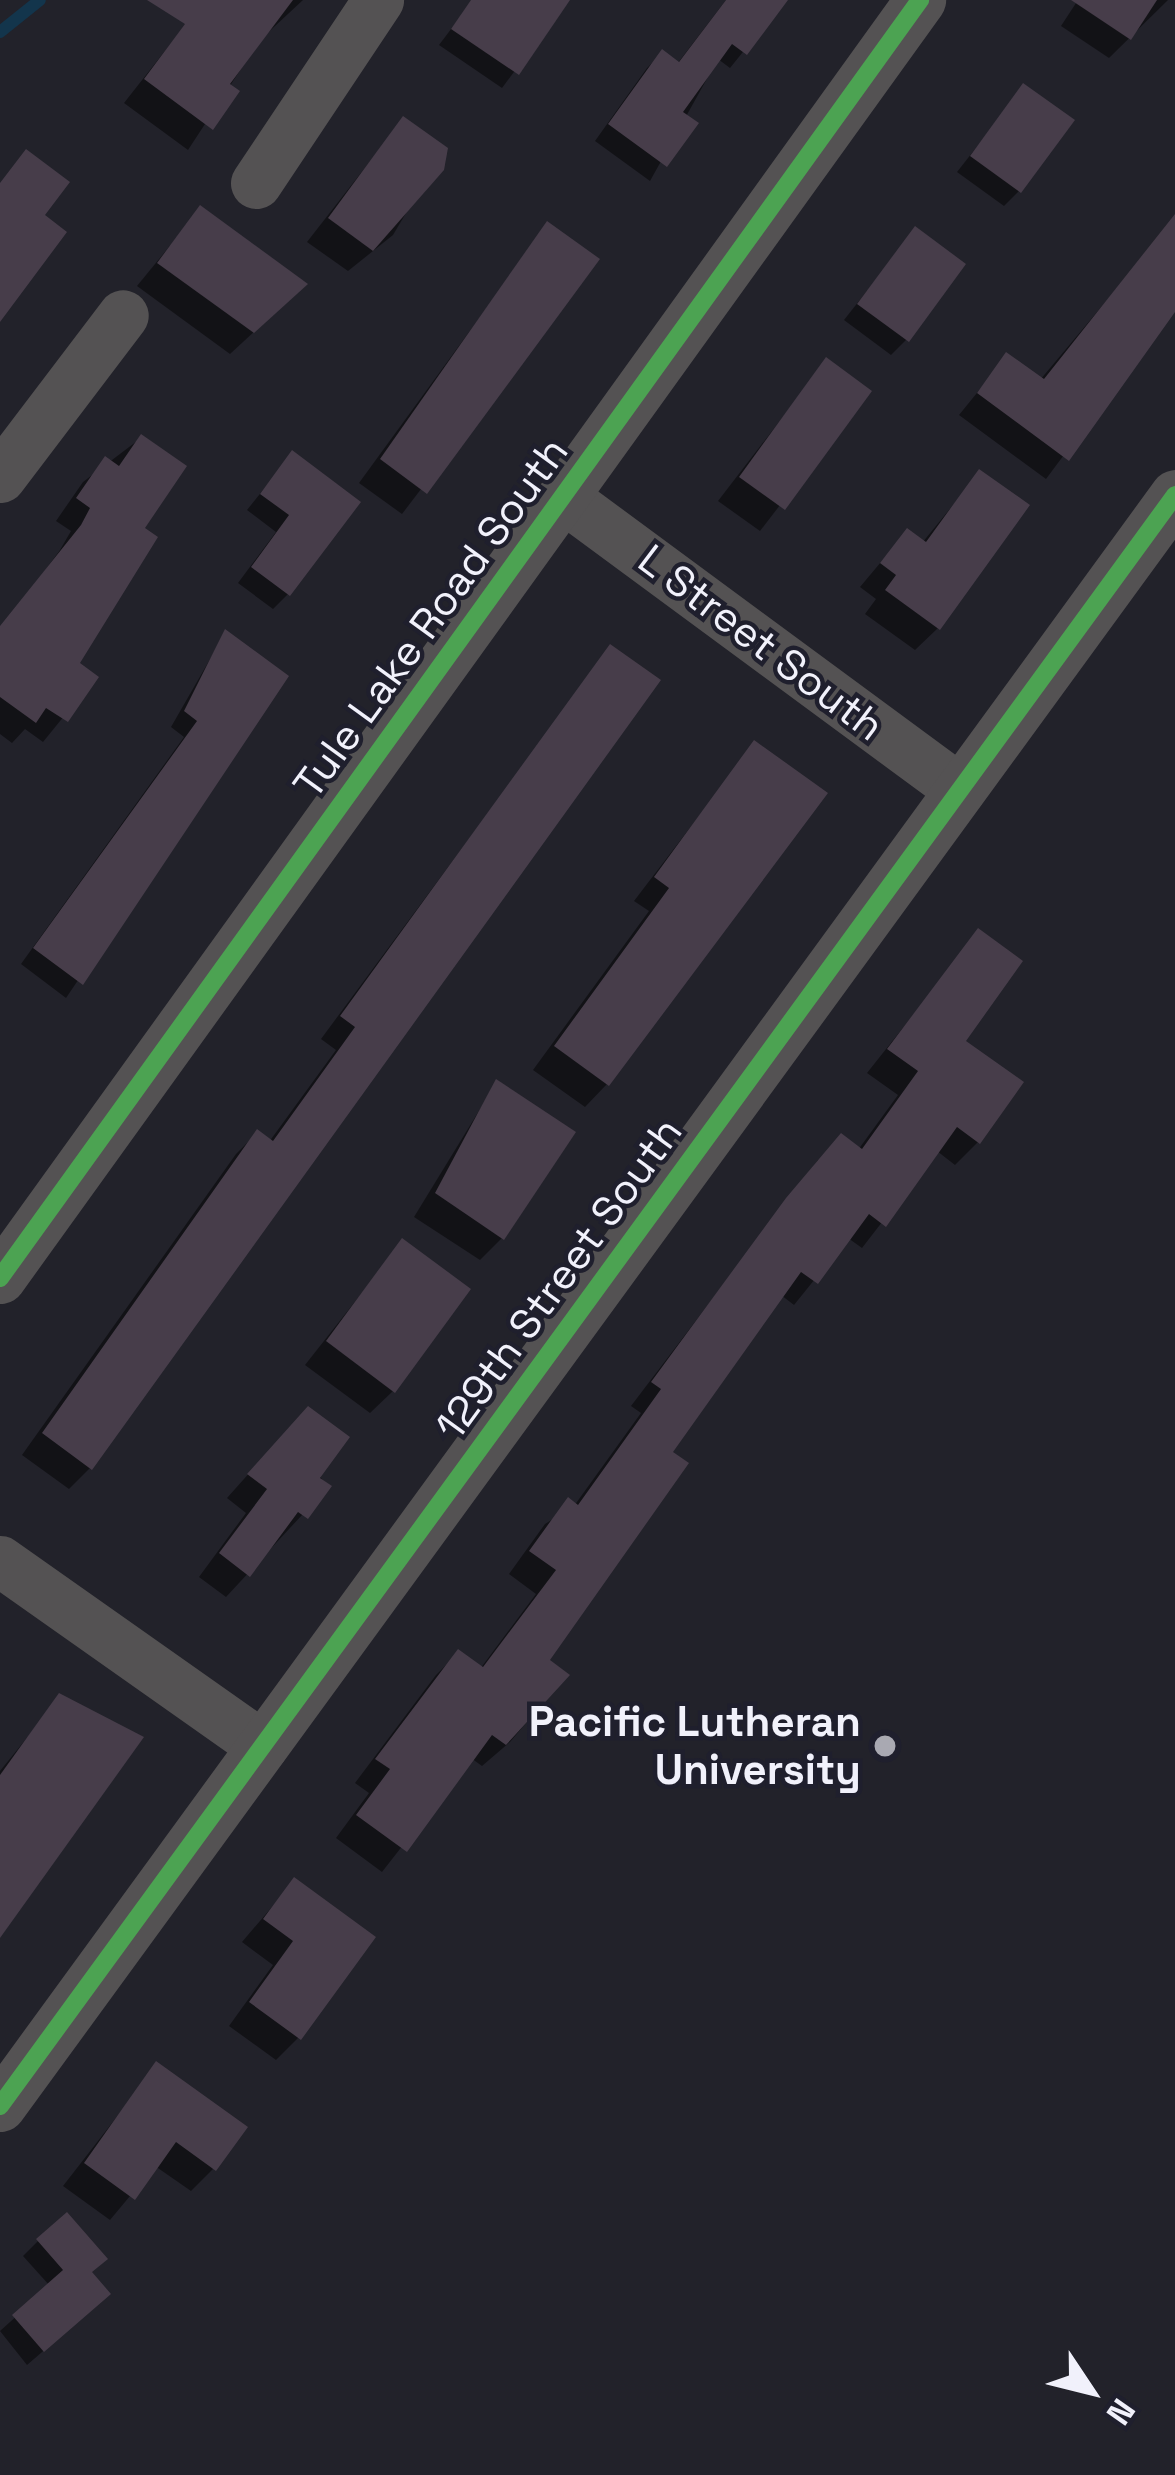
<!DOCTYPE html>
<html>
<head>
<meta charset="utf-8">
<style>
  body { margin:0 }
  #map { position:relative; width:1175px; height:2475px; overflow:hidden; background:#22222a; font-family:"Space Grotesk",sans-serif }
  div>[style] { position:absolute }
  [style*='--x'] { left:calc(var(--x)*1px); top:calc(var(--y)*1px); width:calc(var(--w)*1px); rotate:calc(var(--a)*1deg) }
  .shadow>* { inset:0; background:#0007 }
  .stream>* { height:12px; margin:-6px; padding:0 6px; transform-origin:6px; border-radius:6px; background:#13354c }
  .building>* { inset:0; background:#473d4a }
  .minor>* { height:51px; margin:-25.5px; padding:0 25.5px; transform-origin:25.5px; border-radius:25.5px; background:#545253 }
  .cycleway>* { height:18px; margin:-9px; padding:0 9px; transform-origin:9px; border-radius:9px; background:#4ca352 }
  .dots>* { width:33px; height:33px; translate:-50% -50%; box-sizing:border-box; border:6px solid #1f1f2d; border-radius:50% }
  span { translate:-50% -50%; white-space:nowrap; text-align:center; line-height:1.15; -webkit-text-stroke:9px #1f1f2d; paint-order:stroke }
  .street-label { font-size:42px; color:#f1f1fb }
  .poi-label { font-size:42px; color:#f1f1fb; font-weight:700 }
  .right { translate:-100% -50%; text-align:right }
  .north { position:absolute; left:1031px; top:2331px; width:120px; height:120px; -webkit-text-stroke:9px #1f1f2d; paint-order:stroke; rotate:125deg; font-size:33px; font-weight:700; line-height:48px; text-align:center; color:#f1f1fb }
  .north::after { content:''; display:block; margin:auto; width:42px; height:54px; background:#f1f1fb; clip-path:polygon(50% 0,100% 100%,50% 72%,0 100%) }
</style>
</head>
<body>
<div id="map">
  <div class="shadow">
    <div style="clip-path:polygon(205px 0,303px 0,260px 40px,188px 150px,124px 103px)"></div>
    <div style="clip-path:polygon(473px 0,567px 0,502px 88px,439px 45px)"></div>
    <div style="clip-path:polygon(726px 0,783px 2px,730px 68px,718px 59px,650px 181px,595px 141px,647px 68px,662px 53px,677px 64px)"></div>
    <div style="clip-path:polygon(1078px 0,1168px 0,1109px 58px,1061px 26px)"></div>
    <div style="clip-path:polygon(1024px 87px,1019px 191px,1004px 206px,957px 172px)"></div>
    <div style="clip-path:polygon(403px 119px,444px 149px,393px 235px,348px 271px,307px 242px)"></div>
    <div style="clip-path:polygon(200px 209px,282px 306px,230px 354px,137px 286px)"></div>
    <div style="clip-path:polygon(547px 225px,596px 260px,402px 514px,359px 483px)"></div>
    <div style="clip-path:polygon(1170px 225px,1175px 306px,1046px 479px,959px 415px,1007px 356px,1040px 380px)"></div>
    <div style="clip-path:polygon(915px 230px,906px 340px,891px 355px,844px 320px)"></div>
    <div style="clip-path:polygon(826px 361px,868px 391px,760px 531px,718px 501px)"></div>
    <div style="clip-path:polygon(141px 438px,141px 529px,76px 664px,95px 678px,43px 742px,25px 729px,12px 743px,0 734px,0 632px,60px 550px,71px 531px,56px 521px,83px 482px)"></div>
    <div style="clip-path:polygon(292px 454px,288px 594px,273px 609px,238px 583px,276px 532px,247px 510px)"></div>
    <div style="clip-path:polygon(980px 472px,938px 628px,915px 650px,865px 614px,876px 599px,860px 587px,907px 531px,922px 543px)"></div>
    <div style="clip-path:polygon(225px 633px,284px 676px,66px 998px,21px 964px,184px 737px,171px 727px)"></div>
    <div style="clip-path:polygon(610px 648px,90px 1468px,69px 1489px,22px 1455px,236px 1154px,257px 1133px,269px 1142px,336px 1050px,321px 1039px)"></div>
    <div style="clip-path:polygon(754px 744px,607px 1084px,585px 1107px,533px 1070px,649px 911px,634px 901px)"></div>
    <div style="clip-path:polygon(979px 932px,962px 1041px,978px 1142px,955px 1165px,937px 1151px,862px 1248px,848px 1238px,794px 1305px,781px 1295px,669px 1453px,545px 1660px,566px 1676px,510px 1742px,482px 1766px,471px 1758px,382px 1872px,336px 1838px,369px 1793px,355px 1783px,436px 1675px,458px 1653px,480px 1669px,536px 1594px,509px 1574px,545px 1524px,574px 1506px,641px 1413px,631px 1406px,818px 1160px,858px 1150px,898px 1095px,867px 1073px)"></div>
    <div style="clip-path:polygon(496px 1083px,502px 1238px,480px 1260px,414px 1217px)"></div>
    <div style="clip-path:polygon(402px 1242px,393px 1391px,370px 1413px,305px 1365px)"></div>
    <div style="clip-path:polygon(286px 1432px,328px 1487px,226px 1597px,199px 1577px,246px 1513px,227px 1498px)"></div>
    <div style="clip-path:polygon(60px 1697px,0 1934px,0 1771px)"></div>
    <div style="clip-path:polygon(294px 1881px,298px 2038px,276px 2060px,229px 2026px,273px 1965px,242px 1942px)"></div>
    <div style="clip-path:polygon(157px 2065px,213px 2169px,191px 2191px,155px 2166px,110px 2220px,63px 2186px)"></div>
    <div style="clip-path:polygon(38px 2241px,89px 2273px,92px 2309px,27px 2365px,0 2331px,50px 2286px,23px 2256px)"></div>
  </div>
  <div class="stream">
    <div style="--x:0;--y:32;--w:51;--a:-38.7"></div>
  </div>
  <div class="building">
    <div style="clip-path:polygon(147px 0,293px 0,230px 84px,240px 91px,213px 130px,144px 79px,185px 24px)"></div>
    <div style="clip-path:polygon(471px 0,570px 0,519px 75px,451px 29px)"></div>
    <div style="clip-path:polygon(726px 0,788px 0,747px 55px,732px 44px,683px 112px,699px 123px,667px 167px,608px 124px,662px 49px,679px 62px)"></div>
    <div style="clip-path:polygon(1071px 0,1157px 0,1131px 40px)"></div>
    <div style="clip-path:polygon(1023px 83px,1075px 120px,1021px 193px,970px 156px)"></div>
    <div style="clip-path:polygon(403px 116px,448px 148px,444px 170px,373px 251px,328px 218px)"></div>
    <div style="clip-path:polygon(26px 149px,70px 182px,45px 215px,67px 232px,0 322px,0 183px)"></div>
    <div style="clip-path:polygon(200px 205px,308px 284px,254px 333px,157px 263px)"></div>
    <div style="clip-path:polygon(1175px 214px,1175px 312px,1069px 461px,977px 393px,1006px 352px,1044px 379px)"></div>
    <div style="clip-path:polygon(547px 221px,600px 259px,427px 494px,380px 459px)"></div>
    <div style="clip-path:polygon(915px 226px,966px 264px,909px 342px,857px 304px)"></div>
    <div style="clip-path:polygon(826px 357px,872px 391px,785px 510px,739px 477px)"></div>
    <div style="clip-path:polygon(141px 434px,187px 466px,145px 528px,158px 537px,80px 663px,99px 677px,68px 722px,46px 708px,36px 723px,0 697px,0 626px,81px 525px,90px 508px,76px 498px,105px 456px,119px 466px)"></div>
    <div style="clip-path:polygon(292px 450px,361px 502px,290px 596px,251px 567px,289px 515px,260px 494px)"></div>
    <div style="clip-path:polygon(979px 469px,1030px 505px,940px 630px,885px 590px,896px 575px,880px 563px,907px 528px,926px 542px)"></div>
    <div style="clip-path:polygon(225px 629px,289px 676px,83px 985px,33px 948px,197px 721px,184px 711px)"></div>
    <div style="clip-path:polygon(610px 644px,661px 680px,92px 1470px,42px 1433px,257px 1129px,273px 1141px,355px 1027px,340px 1016px)"></div>
    <div style="clip-path:polygon(754px 740px,828px 793px,609px 1086px,554px 1046px,669px 888px,654px 877px)"></div>
    <div style="clip-path:polygon(978px 928px,1023px 961px,966px 1041px,1024px 1082px,980px 1144px,957px 1127px,886px 1227px,869px 1214px,818px 1284px,801px 1272px,673px 1452px,689px 1463px,550px 1660px,570px 1675px,506px 1745px,492px 1735px,407px 1852px,356px 1815px,390px 1769px,375px 1759px,458px 1649px,483px 1667px,556px 1570px,529px 1551px,568px 1497px,578px 1505px,661px 1389px,651px 1382px,786px 1198px,841px 1133px,862px 1149px,918px 1071px,887px 1049px)"></div>
    <div style="clip-path:polygon(496px 1079px,576px 1132px,504px 1240px,435px 1193px)"></div>
    <div style="clip-path:polygon(402px 1238px,471px 1289px,395px 1393px,326px 1341px)"></div>
    <div style="clip-path:polygon(308px 1406px,350px 1437px,320px 1478px,332px 1486px,308px 1519px,298px 1512px,250px 1577px,219px 1553px,267px 1489px,247px 1474px)"></div>
    <div style="clip-path:polygon(59px 1693px,144px 1737px,0 1938px,0 1775px)"></div>
    <div style="clip-path:polygon(294px 1877px,376px 1937px,301px 2040px,249px 2002px,293px 1941px,263px 1919px)"></div>
    <div style="clip-path:polygon(156px 2061px,248px 2127px,216px 2171px,176px 2142px,135px 2200px,84px 2163px)"></div>
    <div style="clip-path:polygon(67px 2212px,108px 2259px,92px 2272px,111px 2294px,44px 2352px,12px 2315px,63px 2270px,36px 2239px)"></div>
  </div>
  <div class="minor">
    <div style="--x:256;--y:183;--w:220;--a:-56.3"></div>
    <div style="--x:0;--y:477;--w:203;--a:-52.8"></div>
    <div style="--x:563;--y:497;--w:493;--a:36.4"></div>
    <div style="--x:0;--y:1278;--w:1575;--a:-54.25"></div>
    <div style="--x:0;--y:1561;--w:321;--a:35.2"></div>
    <div style="--x:0;--y:2106;--w:1994;--a:-53.89"></div>
  </div>
  <div class="cycleway">
    <div style="--x:0;--y:1278;--w:1575;--a:-54.25"></div>
    <div style="--x:0;--y:2106;--w:1994;--a:-53.89"></div>
  </div>
  <div class="dots">
    <div style="left:885px;top:1746px;background:#a9a9b2"></div>
  </div>
  <div class="street-label">
    <span style="left:431px;top:618px;rotate:-54deg">Tule Lake Road South</span>
    <span style="left:761px;top:643px;rotate:37deg">L Street South</span>
    <span style="left:559px;top:1279px;rotate:-54deg">129th Street South</span>
  </div>
  <div class="poi-label">
    <span class="right" style="left:861px;top:1746px">Pacific Lutheran<br>University</span>
  </div>
  <div class="north">N</div>
</div>
</body>
</html>
